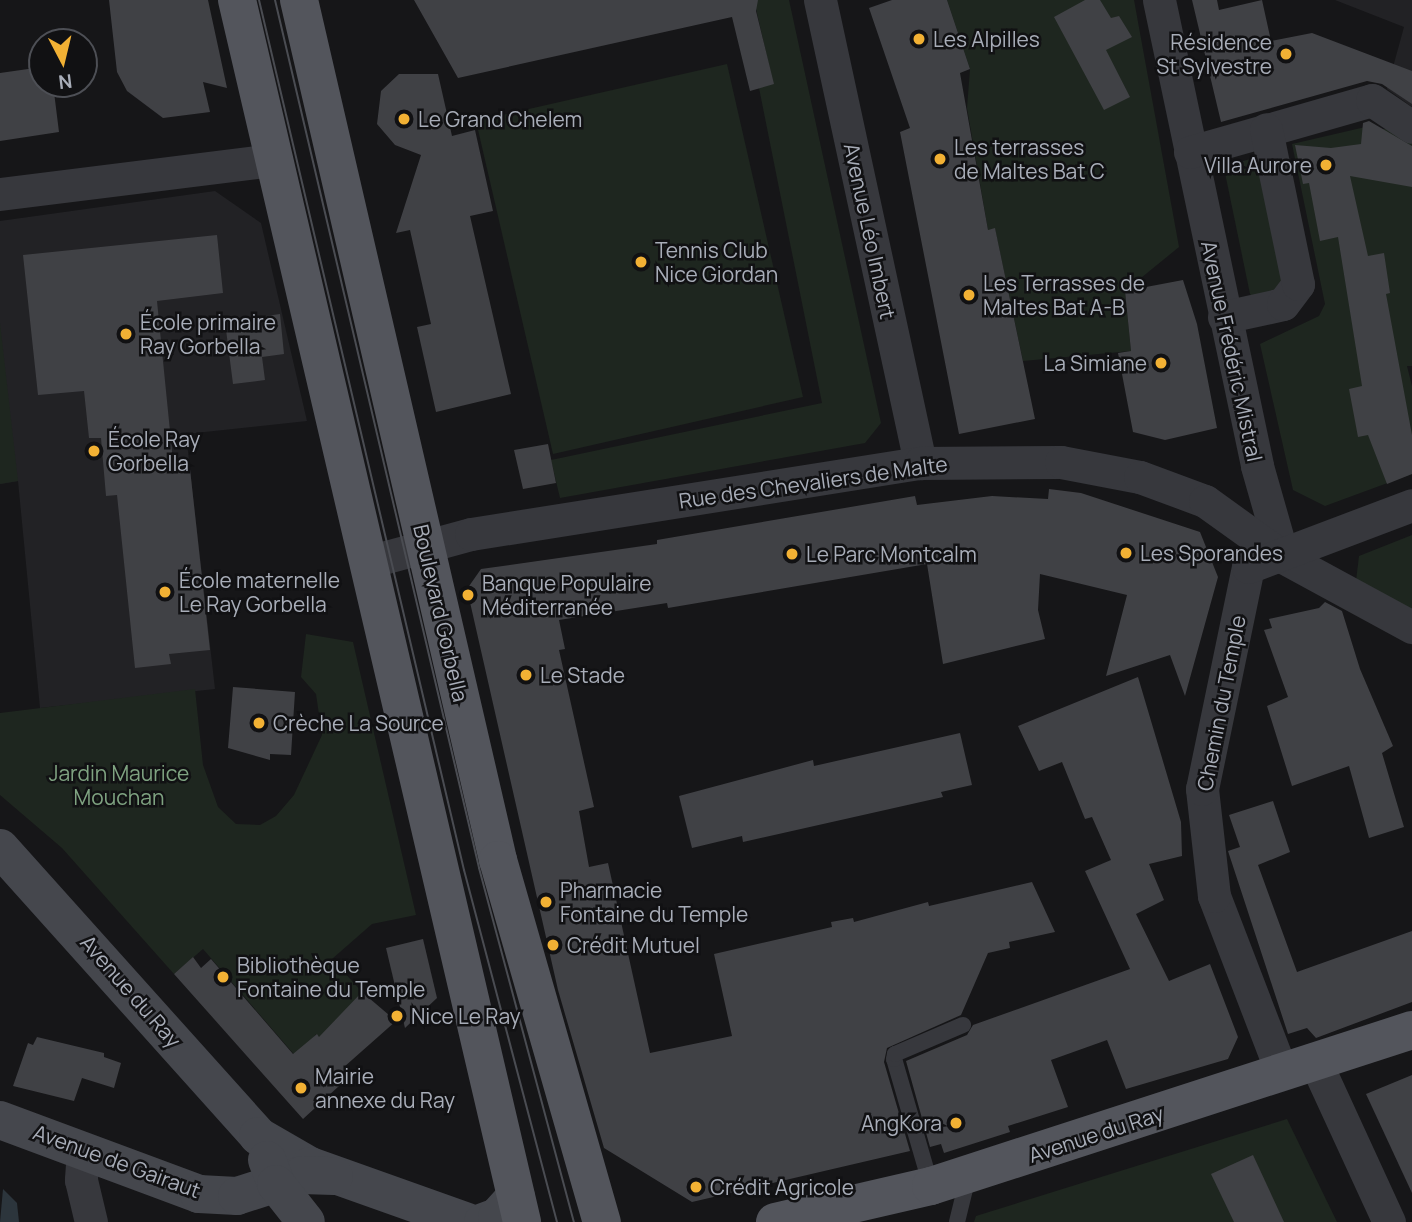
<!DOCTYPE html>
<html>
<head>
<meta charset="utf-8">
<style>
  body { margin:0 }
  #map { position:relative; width:1412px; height:1222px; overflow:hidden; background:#161618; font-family:Manrope,sans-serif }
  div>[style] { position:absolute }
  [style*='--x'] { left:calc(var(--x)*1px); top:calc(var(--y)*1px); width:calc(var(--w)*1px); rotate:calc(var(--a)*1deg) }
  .built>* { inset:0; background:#222225 }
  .green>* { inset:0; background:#1e261f }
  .water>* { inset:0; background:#2c353c }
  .building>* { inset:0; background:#404145 }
  .lane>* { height:16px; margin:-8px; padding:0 8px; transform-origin:8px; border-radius:8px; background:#37383d }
  .street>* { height:33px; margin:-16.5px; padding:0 16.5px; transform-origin:16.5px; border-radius:16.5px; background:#37383d }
  .secondary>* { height:38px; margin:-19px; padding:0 19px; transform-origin:19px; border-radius:19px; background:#45474d }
  .primary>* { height:38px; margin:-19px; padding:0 19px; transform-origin:19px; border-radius:19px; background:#53555c }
  .tram>* { height:2px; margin:-1px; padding:0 1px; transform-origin:1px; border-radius:1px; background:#4a4c52 }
  .dots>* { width:19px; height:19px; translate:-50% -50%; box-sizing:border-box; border:4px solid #111113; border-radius:50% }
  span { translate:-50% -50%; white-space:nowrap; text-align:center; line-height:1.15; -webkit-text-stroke:5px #111113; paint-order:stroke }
  .poi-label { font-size:21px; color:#a8adb8 }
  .left { translate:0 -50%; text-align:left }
  .right { translate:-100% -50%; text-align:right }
  .street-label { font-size:21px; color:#a8adb8 }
  .park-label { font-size:21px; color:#7fa381 }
  .north { position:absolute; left:28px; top:28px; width:70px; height:70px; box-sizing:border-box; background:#111113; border:2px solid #4d4f55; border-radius:50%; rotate:173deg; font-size:19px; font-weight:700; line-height:28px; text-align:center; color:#a8adb8 }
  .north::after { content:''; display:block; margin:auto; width:24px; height:32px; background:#f2b134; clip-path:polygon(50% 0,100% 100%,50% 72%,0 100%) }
</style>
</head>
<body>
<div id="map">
  <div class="built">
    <div style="clip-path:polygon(1335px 0,1412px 0,1412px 107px,1387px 89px,1404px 27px)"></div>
    <div style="clip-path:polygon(215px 191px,261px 223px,307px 421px,186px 434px,215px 689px,40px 708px,18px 481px,0 484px,0 221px)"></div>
  </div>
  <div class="green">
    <div style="clip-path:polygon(754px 0,789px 0,881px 423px,865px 443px,560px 498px,551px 460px,822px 403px,759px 88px,773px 83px)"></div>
    <div style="clip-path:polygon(947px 0,1134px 0,1179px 247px,1125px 291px,1131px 351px,1023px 361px,995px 229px,988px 230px,967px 108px,970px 69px)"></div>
    <div style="clip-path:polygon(727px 64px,803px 397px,553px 454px,476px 121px)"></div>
    <div style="clip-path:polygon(1374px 125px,1374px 129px,1395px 129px,1412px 142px,1412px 366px,1407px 366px,1412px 386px,1412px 474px,1325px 506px,1293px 490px,1260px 344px,1319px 316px,1325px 304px,1292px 144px)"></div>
    <div style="clip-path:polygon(1254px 158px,1262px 165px,1286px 286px,1255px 299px,1250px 294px,1225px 173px,1225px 166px)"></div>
    <div style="clip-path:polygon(0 323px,18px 481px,0 484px)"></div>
    <div style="clip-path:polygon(1412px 535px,1412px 612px,1356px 581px,1359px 556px)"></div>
    <div style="clip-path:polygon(306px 634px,353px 642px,416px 915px,372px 924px,332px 959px,362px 992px,327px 1046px,316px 1034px,298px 1059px,203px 949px,174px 974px,62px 848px,0 795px,0 713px,195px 689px,203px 765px,218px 807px,236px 824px,260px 825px,276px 816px,294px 795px,322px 735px,316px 694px,301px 677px)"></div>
    <div style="clip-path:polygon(1287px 1119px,1337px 1222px,974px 1222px,976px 1216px)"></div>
  </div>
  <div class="water">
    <div style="clip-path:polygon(3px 1189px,17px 1203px,19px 1222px,0 1222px)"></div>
  </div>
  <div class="building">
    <div style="clip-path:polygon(109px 0,208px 0,227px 88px,203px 82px,210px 112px,163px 118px,127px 91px,117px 72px)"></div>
    <div style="clip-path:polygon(414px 0,758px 0,756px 11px,774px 84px,750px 91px,732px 17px,458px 78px)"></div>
    <div style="clip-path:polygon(892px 0,947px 0,970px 69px,960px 73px,988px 230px,995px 228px,1035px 419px,959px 434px,900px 132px,910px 128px,869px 8px)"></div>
    <div style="clip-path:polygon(1085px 0,1100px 0,1111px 18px,1119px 16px,1132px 37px,1106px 50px,1130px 97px,1104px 110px,1054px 17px)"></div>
    <div style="clip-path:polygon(1192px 0,1217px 0,1219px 10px,1262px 0,1271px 41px,1312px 33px,1412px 71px,1412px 104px,1382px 84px,1367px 81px,1221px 122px)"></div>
    <div style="clip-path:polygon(42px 67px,42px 84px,53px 84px,59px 132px,0 141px,0 73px)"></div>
    <div style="clip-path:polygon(399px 74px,438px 74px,452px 136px,475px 130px,493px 211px,470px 216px,511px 394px,436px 412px,417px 327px,431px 324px,410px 230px,396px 233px,421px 155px,395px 145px,377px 124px,381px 91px)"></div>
    <div style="clip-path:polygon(1369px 121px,1412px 146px,1412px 187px,1350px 176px,1368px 256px,1384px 253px,1390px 293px,1386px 294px,1412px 435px,1412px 474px,1387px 484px,1368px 435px,1358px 437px,1349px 389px,1362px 386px,1338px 237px,1320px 241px,1309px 183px,1303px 184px,1295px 145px,1331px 148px,1361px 144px,1363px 123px)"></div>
    <div style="clip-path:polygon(217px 235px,223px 293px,157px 301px,174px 471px,190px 469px,210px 650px,169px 654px,171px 664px,135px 668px,117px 495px,106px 496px,101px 438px,89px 438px,84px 391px,38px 395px,23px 255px)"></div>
    <div style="clip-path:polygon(1183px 280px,1197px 324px,1217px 428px,1165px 440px,1133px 432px,1118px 353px,1131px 351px,1125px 291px)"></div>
    <div style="clip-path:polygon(280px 314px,284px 354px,262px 357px,265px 380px,233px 384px,225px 322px)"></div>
    <div style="clip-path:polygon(548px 444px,556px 483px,523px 489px,514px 450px)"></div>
    <div style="clip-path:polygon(1049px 489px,1081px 493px,1200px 532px,1218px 577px,1185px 696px,1170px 655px,1106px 676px,1127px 595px,1040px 574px,1038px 610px,1045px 639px,943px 664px,927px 564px,668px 608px,667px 603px,559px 620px,565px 649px,559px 650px,594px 807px,579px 811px,589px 867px,608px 863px,650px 1053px,732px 1036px,714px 954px,832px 927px,831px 922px,853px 918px,854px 922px,928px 902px,929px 906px,1032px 882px,1055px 932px,1009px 942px,1010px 948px,988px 953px,961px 1015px,887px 1048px,884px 1062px,910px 1151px,692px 1202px,604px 1148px,558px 990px,467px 589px,481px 569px,657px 544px,657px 540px,915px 496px,917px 505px,992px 496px,1048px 499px)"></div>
    <div style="clip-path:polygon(1325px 602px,1342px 611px,1360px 669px,1393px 746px,1382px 753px,1404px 827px,1369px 838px,1349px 766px,1292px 786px,1267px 706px,1288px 697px,1264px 630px,1272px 628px,1269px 619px,1319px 608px)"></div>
    <div style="clip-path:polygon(1138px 677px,1181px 822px,1182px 856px,1149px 864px,1164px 900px,1136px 914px,1169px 981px,1210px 964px,1238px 1037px,1228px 1059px,1126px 1089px,1107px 1040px,1051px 1060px,1068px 1107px,1008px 1126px,1010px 1132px,944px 1153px,941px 1144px,930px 1147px,906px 1061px,967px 1035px,973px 1025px,1130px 969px,1085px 871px,1111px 860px,1092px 817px,1085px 819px,1062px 762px,1039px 771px,1018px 726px)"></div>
    <div style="clip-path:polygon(233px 687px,295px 692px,291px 755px,270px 754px,270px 760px,228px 748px)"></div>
    <div style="clip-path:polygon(960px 733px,972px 785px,941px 792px,943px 797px,743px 842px,742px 836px,692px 848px,679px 796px,813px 760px,814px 766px)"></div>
    <div style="clip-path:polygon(1273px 801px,1290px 852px,1258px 865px,1297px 972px,1412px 931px,1412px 1002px,1316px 1038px,1307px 1028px,1288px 1034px,1228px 851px,1240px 847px,1229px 815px)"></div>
    <div style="clip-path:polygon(423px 939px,437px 998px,405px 1028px,386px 948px)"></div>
    <div style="clip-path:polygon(193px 957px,201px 968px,211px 959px,293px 1054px,317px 1034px,319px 1037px,362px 992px,396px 1021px,344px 1067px,351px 1075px,303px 1119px,174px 974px)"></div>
    <div style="clip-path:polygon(37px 1037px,104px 1053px,104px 1057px,121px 1063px,114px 1088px,82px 1078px,74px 1101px,13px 1086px,28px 1043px,33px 1045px)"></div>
    <div style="clip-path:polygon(1412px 1075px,1412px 1193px,1366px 1094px)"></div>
    <div style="clip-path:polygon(1253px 1155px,1284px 1222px,1234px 1222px,1211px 1174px)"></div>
  </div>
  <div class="lane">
    <div style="--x:931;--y:1186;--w:132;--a:-106.2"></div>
    <div style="--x:894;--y:1059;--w:5;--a:-79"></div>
    <div style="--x:895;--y:1054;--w:74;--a:-23.1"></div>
    <div style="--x:957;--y:1222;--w:46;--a:-76.3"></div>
  </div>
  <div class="street">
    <div style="--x:820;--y:0;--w:474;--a:77.8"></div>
    <div style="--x:1159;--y:0;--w:476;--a:78.1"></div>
    <div style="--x:1257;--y:466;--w:95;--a:74.1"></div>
    <div style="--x:1190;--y:152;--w:189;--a:-15.9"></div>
    <div style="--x:1372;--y:100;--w:48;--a:34"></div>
    <div style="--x:0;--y:194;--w:276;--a:-7.1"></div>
    <div style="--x:1224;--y:317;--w:60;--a:-12.4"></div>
    <div style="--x:1283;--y:304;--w:25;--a:-53"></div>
    <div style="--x:1298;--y:284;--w:158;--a:-101.7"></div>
    <div style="--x:368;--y:562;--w:107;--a:-15.2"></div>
    <div style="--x:471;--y:534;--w:455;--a:-9"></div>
    <div style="--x:920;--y:463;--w:141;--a:-0.4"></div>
    <div style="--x:1061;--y:462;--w:80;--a:10.8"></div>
    <div style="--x:1140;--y:477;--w:69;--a:20.3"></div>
    <div style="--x:1205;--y:501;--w:96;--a:35.7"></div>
    <div style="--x:1283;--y:557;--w:147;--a:28.5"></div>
    <div style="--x:1315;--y:1061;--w:177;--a:65.3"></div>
    <div style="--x:1282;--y:1073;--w:190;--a:-111"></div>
    <div style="--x:1214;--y:896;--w:108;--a:-96.4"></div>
    <div style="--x:1202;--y:789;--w:227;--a:-78.3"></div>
    <div style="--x:1248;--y:567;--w:175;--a:-20.7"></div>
    <div style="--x:83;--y:1150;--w:30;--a:94"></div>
    <div style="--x:81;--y:1180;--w:43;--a:76.6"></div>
  </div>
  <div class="secondary">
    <div style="--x:0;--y:848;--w:387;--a:48.1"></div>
    <div style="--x:258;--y:1136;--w:60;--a:30"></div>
    <div style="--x:310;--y:1166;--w:167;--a:19.6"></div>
    <div style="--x:0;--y:1120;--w:212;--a:20.4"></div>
    <div style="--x:199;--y:1194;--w:38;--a:3"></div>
    <div style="--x:237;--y:1196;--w:68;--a:-17.9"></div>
    <div style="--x:302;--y:1175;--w:32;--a:2"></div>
    <div style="--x:267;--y:1160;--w:26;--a:69"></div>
    <div style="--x:276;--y:1184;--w:48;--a:51.7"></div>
    <div style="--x:483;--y:1222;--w:15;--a:-20"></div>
    <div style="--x:497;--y:1217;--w:28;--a:-48"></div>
  </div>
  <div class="primary">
    <div style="--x:237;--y:0;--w:1255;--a:76.87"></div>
    <div style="--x:299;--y:0;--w:883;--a:76.97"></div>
    <div style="--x:498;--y:860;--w:377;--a:74"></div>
    <div style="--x:775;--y:1222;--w:160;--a:-13"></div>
    <div style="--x:931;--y:1186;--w:506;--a:-17.97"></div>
  </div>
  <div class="tram">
    <div style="--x:259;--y:0;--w:894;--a:76.74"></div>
    <div style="--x:464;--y:870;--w:364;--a:75.2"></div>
    <div style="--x:275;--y:0;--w:892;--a:76.77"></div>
    <div style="--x:479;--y:868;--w:367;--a:75"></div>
  </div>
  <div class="dots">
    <div style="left:919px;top:39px;background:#f2b134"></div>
    <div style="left:1286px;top:54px;background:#f2b134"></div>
    <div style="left:404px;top:119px;background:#f2b134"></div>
    <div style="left:940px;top:159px;background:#f2b134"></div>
    <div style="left:1326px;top:165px;background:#f2b134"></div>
    <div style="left:641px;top:262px;background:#f2b134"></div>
    <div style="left:969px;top:295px;background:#f2b134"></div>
    <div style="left:126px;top:334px;background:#f2b134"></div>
    <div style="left:1161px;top:363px;background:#f2b134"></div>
    <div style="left:94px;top:451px;background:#f2b134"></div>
    <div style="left:1126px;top:553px;background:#f2b134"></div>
    <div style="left:792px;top:554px;background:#f2b134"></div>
    <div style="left:165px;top:592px;background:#f2b134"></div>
    <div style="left:468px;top:595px;background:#f2b134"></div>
    <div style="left:526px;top:675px;background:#f2b134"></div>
    <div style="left:259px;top:723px;background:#f2b134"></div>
    <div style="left:546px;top:902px;background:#f2b134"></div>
    <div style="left:553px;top:945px;background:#f2b134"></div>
    <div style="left:223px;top:977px;background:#f2b134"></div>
    <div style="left:397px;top:1016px;background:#f2b134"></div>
    <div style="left:301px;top:1088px;background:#f2b134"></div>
    <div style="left:956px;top:1123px;background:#f2b134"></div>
    <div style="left:696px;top:1187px;background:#f2b134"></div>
  </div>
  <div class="poi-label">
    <span class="left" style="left:933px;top:39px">Les Alpilles</span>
    <span class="right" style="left:1272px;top:54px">Résidence<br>St Sylvestre</span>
    <span class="left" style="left:418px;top:119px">Le Grand Chelem</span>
    <span class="left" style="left:954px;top:159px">Les terrasses<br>de Maltes Bat C</span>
    <span class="right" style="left:1312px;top:165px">Villa Aurore</span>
    <span class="left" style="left:655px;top:262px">Tennis Club<br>Nice Giordan</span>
    <span class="left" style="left:983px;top:295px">Les Terrasses de<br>Maltes Bat A-B</span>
    <span class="left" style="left:140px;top:334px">École primaire<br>Ray Gorbella</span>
    <span class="right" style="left:1147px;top:363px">La Simiane</span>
    <span class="left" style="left:108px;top:451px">École Ray<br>Gorbella</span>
    <span class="left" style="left:1140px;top:553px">Les Sporandes</span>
    <span class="left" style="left:806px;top:554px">Le Parc Montcalm</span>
    <span class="left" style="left:179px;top:592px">École maternelle<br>Le Ray Gorbella</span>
    <span class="left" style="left:482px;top:595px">Banque Populaire<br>Méditerranée</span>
    <span class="left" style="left:540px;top:675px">Le Stade</span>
    <span class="left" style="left:273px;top:723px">Crèche La Source</span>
    <span class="left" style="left:560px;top:902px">Pharmacie<br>Fontaine du Temple</span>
    <span class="left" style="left:567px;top:945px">Crédit Mutuel</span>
    <span class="left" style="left:237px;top:977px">Bibliothèque<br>Fontaine du Temple</span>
    <span class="left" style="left:411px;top:1016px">Nice Le Ray</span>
    <span class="left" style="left:315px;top:1088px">Mairie<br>annexe du Ray</span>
    <span class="right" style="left:942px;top:1123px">AngKora</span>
    <span class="left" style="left:710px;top:1187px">Crédit Agricole</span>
  </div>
  <div class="street-label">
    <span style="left:870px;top:231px;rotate:78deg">Avenue Léo Imbert</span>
    <span style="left:1232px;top:351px;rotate:78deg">Avenue Frédéric Mistral</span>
    <span style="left:813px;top:482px;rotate:-8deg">Rue des Chevaliers de Malte</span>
    <span style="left:441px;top:613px;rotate:77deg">Boulevard Gorbella</span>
    <span style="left:1221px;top:703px;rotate:-79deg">Chemin du Temple</span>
    <span style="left:131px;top:991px;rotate:49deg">Avenue du Ray</span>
    <span style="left:1096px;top:1134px;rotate:-18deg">Avenue du Ray</span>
    <span style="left:117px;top:1161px;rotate:20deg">Avenue de Gairaut</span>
  </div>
  <div class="park-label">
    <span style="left:119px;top:785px">Jardin Maurice<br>Mouchan</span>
  </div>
  <div class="north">N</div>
</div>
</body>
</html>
